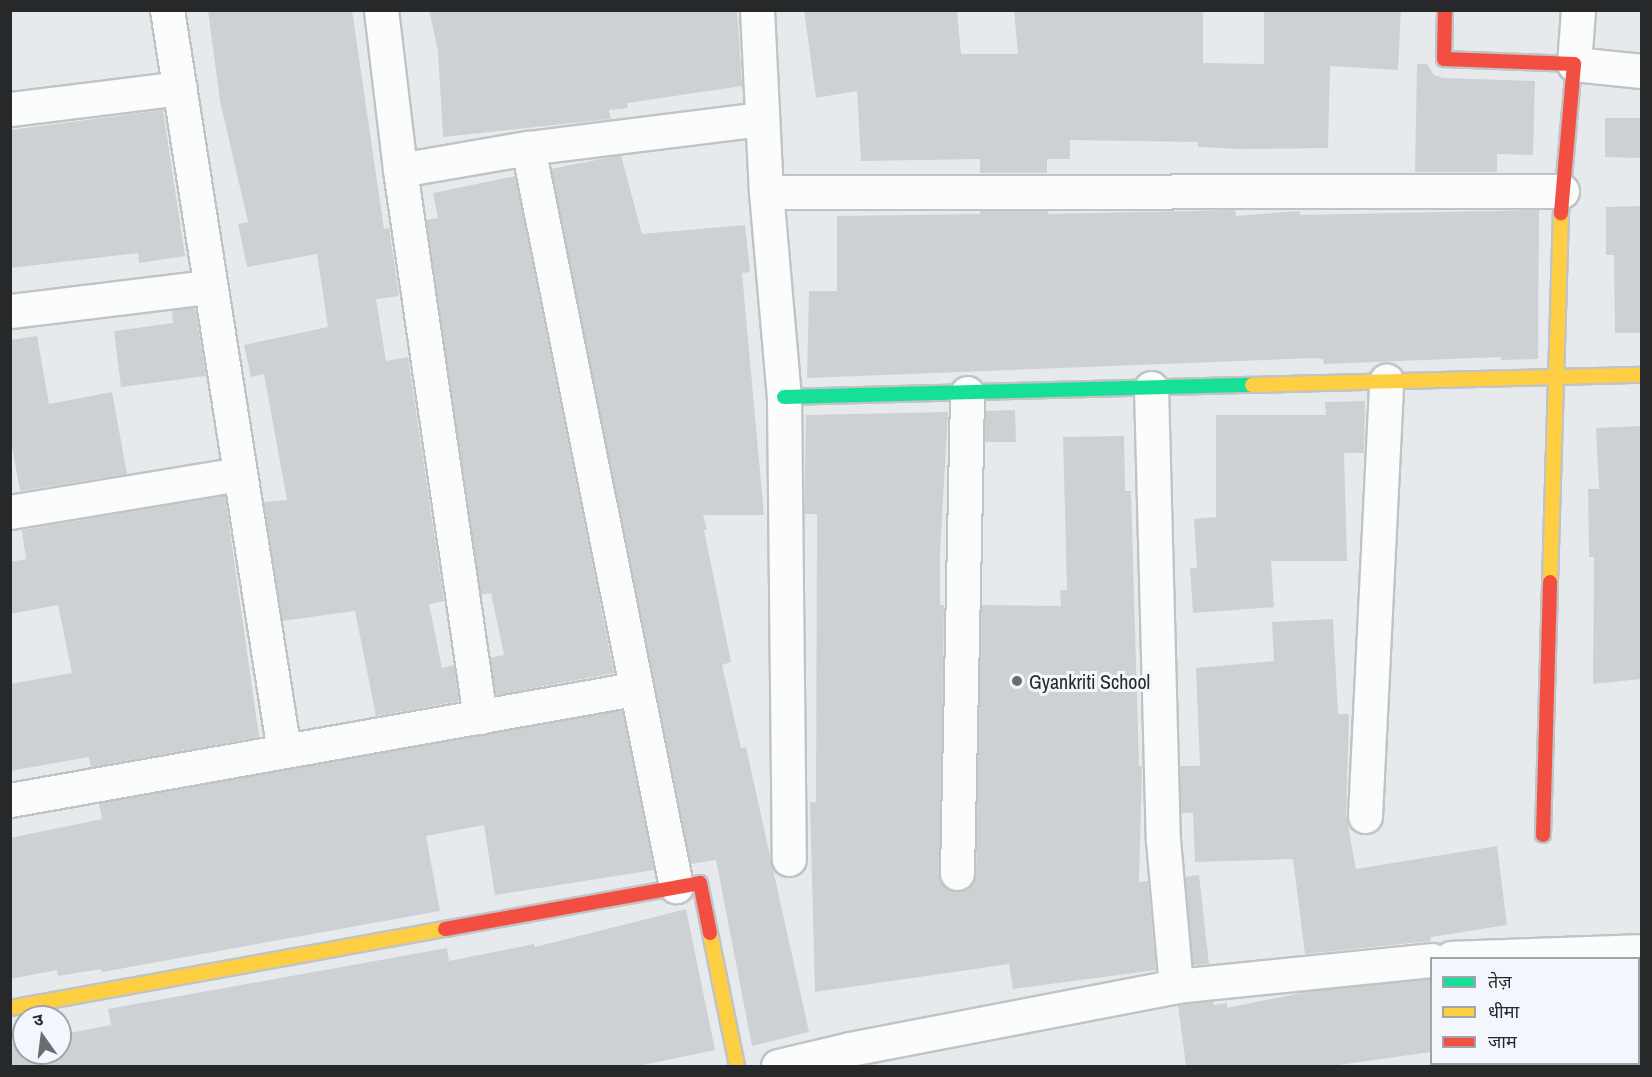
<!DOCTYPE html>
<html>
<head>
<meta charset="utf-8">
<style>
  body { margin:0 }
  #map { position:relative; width:1652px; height:1077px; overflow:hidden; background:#e7eaed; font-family:"Archivo Narrow","Noto Sans Devanagari",sans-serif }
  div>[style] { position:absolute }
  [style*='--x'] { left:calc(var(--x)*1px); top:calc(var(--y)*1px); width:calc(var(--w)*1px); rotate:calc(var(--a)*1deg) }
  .building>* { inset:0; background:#ced1d3 }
  .roads { filter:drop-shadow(2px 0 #c1c3c5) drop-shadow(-2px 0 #c1c3c5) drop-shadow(0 2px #c1c3c5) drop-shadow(0 -2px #c1c3c5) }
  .street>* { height:33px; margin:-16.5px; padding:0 16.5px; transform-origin:16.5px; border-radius:16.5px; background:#fbfcfc }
  .fast>* { height:14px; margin:-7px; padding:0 7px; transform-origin:7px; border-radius:7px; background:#16e098 }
  .slow>* { height:14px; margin:-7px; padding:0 7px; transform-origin:7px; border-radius:7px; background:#ffcf43 }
  .jam>* { height:14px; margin:-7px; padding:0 7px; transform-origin:7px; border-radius:7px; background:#f24e42 }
  .dots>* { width:16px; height:16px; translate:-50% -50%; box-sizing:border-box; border:3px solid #f3f7fd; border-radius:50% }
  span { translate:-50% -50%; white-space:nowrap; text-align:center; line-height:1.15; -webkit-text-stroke:6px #f3f7fd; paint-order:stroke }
  .poi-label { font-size:20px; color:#26282a }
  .left { translate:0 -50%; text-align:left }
  .frame { position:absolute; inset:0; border:12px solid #26282a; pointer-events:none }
  .legend { position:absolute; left:1430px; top:957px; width:210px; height:108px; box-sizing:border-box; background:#f3f7fd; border:2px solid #a1a4a9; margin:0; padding:8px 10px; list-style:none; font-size:18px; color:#26282a }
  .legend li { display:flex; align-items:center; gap:12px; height:30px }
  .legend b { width:30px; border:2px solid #a1a4a9 }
  .north { position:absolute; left:12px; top:1005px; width:60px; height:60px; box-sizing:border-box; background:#f3f7fd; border:2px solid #a1a4a9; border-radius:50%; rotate:346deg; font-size:16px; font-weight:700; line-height:24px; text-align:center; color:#26282a }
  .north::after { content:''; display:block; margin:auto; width:21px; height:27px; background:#6a6c6e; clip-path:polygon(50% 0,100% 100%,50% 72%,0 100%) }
</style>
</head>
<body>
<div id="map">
  <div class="building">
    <div style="clip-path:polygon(208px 10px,352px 10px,384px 229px,389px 228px,399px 296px,376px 299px,386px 361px,408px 357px,444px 601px,429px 604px,442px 668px,454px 665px,459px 701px,376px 716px,355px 611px,282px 621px,264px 502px,287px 500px,264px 374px,251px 377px,244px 345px,328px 327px,317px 254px,247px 267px,238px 224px,248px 222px,220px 101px)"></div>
    <div style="clip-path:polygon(429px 10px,737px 10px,742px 86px,627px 103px,628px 108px,609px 110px,611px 119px,443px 137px,438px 51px)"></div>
    <div style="clip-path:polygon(804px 10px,957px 10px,961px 54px,1018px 54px,1014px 10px,1203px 10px,1203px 63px,1264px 64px,1264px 10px,1401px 10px,1398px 70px,1330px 66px,1328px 148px,1242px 149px,1198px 147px,1198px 142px,1070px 140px,1070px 159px,1047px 159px,1047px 173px,980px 173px,980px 159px,861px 161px,857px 91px,816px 98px)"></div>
    <div style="clip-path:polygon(1417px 64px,1427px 64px,1434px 75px,1443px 78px,1535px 81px,1533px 155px,1497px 154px,1497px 172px,1415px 172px)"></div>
    <div style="clip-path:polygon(163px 110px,185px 256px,139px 263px,138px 253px,10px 268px,10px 130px)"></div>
    <div style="clip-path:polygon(1605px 118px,1641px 118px,1641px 158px,1605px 157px)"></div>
    <div style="clip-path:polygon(621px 155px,642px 234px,745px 225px,750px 272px,742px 273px,764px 515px,703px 515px,707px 529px,704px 530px,731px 662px,722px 665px,741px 748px,746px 747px,809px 1032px,752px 1046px,716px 860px,691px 864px,551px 169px)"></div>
    <div style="clip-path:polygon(515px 176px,614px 673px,496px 695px,490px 658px,504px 655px,491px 593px,481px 595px,426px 220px,438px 218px,433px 193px)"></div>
    <div style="clip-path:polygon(1641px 206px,1641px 333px,1615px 333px,1614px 255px,1606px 255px,1606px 207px)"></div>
    <div style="clip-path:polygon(980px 210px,1048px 210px,1048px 214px,1235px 210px,1236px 216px,1300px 211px,1300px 215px,1539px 210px,1538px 359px,1501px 360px,1501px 357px,1324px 364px,1323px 359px,1315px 358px,807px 378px,809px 291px,837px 291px,837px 216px,980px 214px)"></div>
    <div style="clip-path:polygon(195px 308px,206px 376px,121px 387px,114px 331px,173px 323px,172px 310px)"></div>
    <div style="clip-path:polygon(37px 336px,49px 404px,112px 392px,127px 474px,20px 491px,10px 435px,10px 340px)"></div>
    <div style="clip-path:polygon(1365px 401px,1364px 453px,1344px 453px,1347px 561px,1271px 561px,1274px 607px,1193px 613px,1190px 568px,1197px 568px,1194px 519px,1216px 517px,1216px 415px,1326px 415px,1325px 402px)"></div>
    <div style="clip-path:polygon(1015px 410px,1016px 442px,985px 442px,985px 411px)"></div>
    <div style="clip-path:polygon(948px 412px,940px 552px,940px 605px,944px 605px,940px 881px,957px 892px,973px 883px,976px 873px,981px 605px,1061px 606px,1060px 590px,1067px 590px,1063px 437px,1124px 436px,1125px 491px,1131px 491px,1139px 766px,1142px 766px,1139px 882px,1148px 881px,1156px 970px,1013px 989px,1009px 964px,815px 992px,810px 802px,816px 802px,817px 514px,804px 514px,806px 415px)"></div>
    <div style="clip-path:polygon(1641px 426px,1641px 679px,1593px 684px,1594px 557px,1589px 557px,1588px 489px,1599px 489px,1596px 428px)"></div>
    <div style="clip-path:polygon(225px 496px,259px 737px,91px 767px,89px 757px,10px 771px,10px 684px,72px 673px,58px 605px,10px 614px,10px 562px,26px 559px,22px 530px)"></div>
    <div style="clip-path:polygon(1333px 619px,1338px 714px,1349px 714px,1346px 815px,1356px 869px,1497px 846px,1507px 925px,1431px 937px,1431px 941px,1305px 954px,1293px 859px,1195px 862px,1193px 813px,1181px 813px,1180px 766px,1200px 766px,1196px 668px,1274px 661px,1272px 622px)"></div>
    <div style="clip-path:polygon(622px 710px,654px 870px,495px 895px,484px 825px,426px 836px,440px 911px,102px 972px,101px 969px,58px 976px,57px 970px,10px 979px,10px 838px,102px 819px,99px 803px)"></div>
    <div style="clip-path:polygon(1199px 875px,1209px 964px,1193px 965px,1185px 877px)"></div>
    <div style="clip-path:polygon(686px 909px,715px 1050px,638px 1066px,10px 1066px,10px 1044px,24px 1041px,24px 1053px,60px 1053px,60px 1035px,111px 1025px,108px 1009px,447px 948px,449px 961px,534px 944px,535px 947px)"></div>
    <div style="clip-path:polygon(1431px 979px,1431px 1052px,1332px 1066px,1186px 1066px,1178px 1005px,1213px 1001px,1214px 1005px,1227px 1003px,1227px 1008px,1310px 991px)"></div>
  </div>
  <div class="roads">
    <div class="street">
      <div style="--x:167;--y:10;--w:750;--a:81.03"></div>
      <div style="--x:381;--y:10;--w:161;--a:83.2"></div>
      <div style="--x:400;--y:170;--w:553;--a:81.68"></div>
      <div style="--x:757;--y:10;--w:182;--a:87.2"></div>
      <div style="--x:766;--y:192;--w:206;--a:85"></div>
      <div style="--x:784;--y:397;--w:462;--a:89.4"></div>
      <div style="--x:1578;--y:10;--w:54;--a:94.2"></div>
      <div style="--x:1574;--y:64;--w:68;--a:5.9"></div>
      <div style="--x:10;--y:109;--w:171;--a:-7"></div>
      <div style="--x:528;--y:148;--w:753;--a:78.66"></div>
      <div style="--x:400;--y:170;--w:130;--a:-9.8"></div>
      <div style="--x:528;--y:148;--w:236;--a:-7.1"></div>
      <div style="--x:766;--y:192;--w:796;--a:-0.07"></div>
      <div style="--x:10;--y:311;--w:200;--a:-6.9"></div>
      <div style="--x:1151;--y:388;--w:452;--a:88.5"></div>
      <div style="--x:1163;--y:840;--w:147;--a:84.9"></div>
      <div style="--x:10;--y:512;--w:233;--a:-9.4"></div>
      <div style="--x:10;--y:800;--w:634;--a:-10.09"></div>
      <div style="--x:1365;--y:816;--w:436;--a:-87.2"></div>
      <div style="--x:957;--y:873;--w:480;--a:-88.8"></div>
      <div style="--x:1451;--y:958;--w:191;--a:-2.1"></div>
      <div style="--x:778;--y:1066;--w:74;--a:-13.3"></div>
      <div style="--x:850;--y:1049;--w:332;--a:-10.9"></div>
      <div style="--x:1176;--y:986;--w:257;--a:-5.8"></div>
    </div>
    <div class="fast">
      <div style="--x:784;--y:397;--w:468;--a:-1.5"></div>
    </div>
    <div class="slow">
      <div style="--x:1252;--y:385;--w:390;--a:-1.5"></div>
      <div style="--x:1550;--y:582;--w:369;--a:-88.3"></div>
      <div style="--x:710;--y:933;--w:136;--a:78.5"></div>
      <div style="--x:10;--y:1008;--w:442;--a:-10.3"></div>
    </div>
    <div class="jam">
      <div style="--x:1445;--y:10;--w:49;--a:91.2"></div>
      <div style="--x:1444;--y:59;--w:130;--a:2.2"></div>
      <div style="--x:1574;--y:64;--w:150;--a:95"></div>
      <div style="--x:1543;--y:835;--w:253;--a:-88.4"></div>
      <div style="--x:445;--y:929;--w:259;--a:-10.2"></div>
      <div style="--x:700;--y:883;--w:51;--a:78.7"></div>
    </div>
  </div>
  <div class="dots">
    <div style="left:1017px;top:681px;background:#6a6c6e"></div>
  </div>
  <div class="poi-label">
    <span class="left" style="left:1029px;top:681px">Gyankriti School</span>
  </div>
  <div class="frame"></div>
  <ul class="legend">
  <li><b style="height:8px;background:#16e098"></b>तेज़</li>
  <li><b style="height:8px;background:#ffcf43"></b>धीमा</li>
  <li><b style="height:8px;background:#f24e42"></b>जाम</li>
  </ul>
  <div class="north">उ</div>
</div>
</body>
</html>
